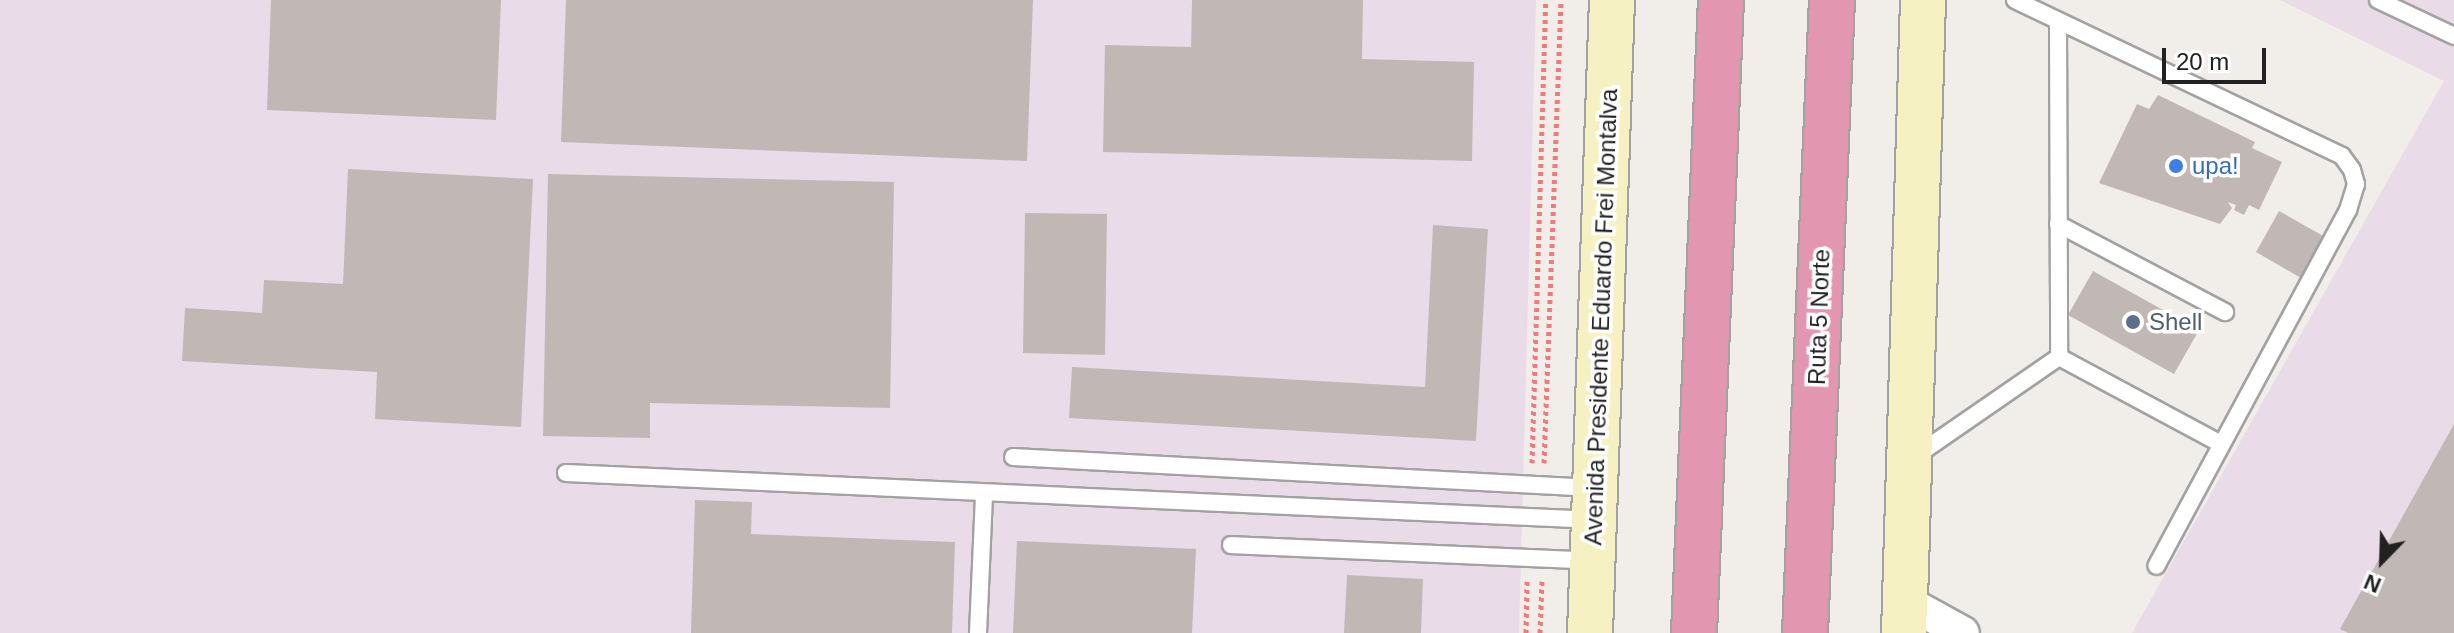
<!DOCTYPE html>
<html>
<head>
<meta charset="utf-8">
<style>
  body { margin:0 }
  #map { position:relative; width:2454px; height:633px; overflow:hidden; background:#f1ede9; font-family:Helvetica,sans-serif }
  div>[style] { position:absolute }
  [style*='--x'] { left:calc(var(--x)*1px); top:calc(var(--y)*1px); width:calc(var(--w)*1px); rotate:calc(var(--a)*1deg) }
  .industrial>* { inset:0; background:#eadbe9 }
  .building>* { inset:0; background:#c1b8b5 }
  .path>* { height:5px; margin-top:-2.5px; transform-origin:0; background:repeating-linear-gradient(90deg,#f1797f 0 4px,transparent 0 8px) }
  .roads { filter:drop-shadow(2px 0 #a2a2a2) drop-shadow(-2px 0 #a2a2a2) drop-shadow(0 2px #a2a2a2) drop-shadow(0 -2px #a2a2a2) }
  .service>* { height:16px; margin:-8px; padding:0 8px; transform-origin:8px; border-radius:8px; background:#fff }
  .minor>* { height:32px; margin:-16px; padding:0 16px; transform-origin:16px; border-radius:16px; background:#fff }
  .secondary>* { height:44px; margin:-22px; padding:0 22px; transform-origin:22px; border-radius:22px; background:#f6f1c2 }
  .motorway>* { height:44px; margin:-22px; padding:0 22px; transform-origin:22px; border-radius:22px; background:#e296b0 }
  .dots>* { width:22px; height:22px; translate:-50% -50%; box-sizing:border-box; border:4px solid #fff; border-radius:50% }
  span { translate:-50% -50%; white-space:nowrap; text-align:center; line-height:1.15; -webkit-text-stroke:7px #fff; paint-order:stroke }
  .shop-label { font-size:24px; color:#366cbe }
  .left { translate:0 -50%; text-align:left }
  .street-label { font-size:24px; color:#212121 }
  .service-label { font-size:24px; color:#4e5e75 }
  .north { position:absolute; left:2342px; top:521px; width:80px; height:80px; -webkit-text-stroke:6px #fff; paint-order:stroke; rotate:203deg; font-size:22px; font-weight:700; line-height:32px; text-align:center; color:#212121 }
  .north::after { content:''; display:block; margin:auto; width:28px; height:36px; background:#212121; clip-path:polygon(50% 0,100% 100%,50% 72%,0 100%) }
  .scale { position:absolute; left:2162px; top:48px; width:104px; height:36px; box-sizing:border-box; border:4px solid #212121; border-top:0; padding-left:10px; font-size:24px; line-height:28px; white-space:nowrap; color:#212121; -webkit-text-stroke:6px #fff; paint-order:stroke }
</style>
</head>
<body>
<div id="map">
  <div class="industrial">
    <div style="clip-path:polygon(0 0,1536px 0,1519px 633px,0 633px)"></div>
    <div style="clip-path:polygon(2280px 0,2454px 0,2454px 633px,2132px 633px,2444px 81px)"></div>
  </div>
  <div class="building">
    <div style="clip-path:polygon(271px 0,501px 0,496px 120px,267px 110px)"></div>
    <div style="clip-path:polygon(566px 0,1033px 0,1027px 161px,561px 142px)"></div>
    <div style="clip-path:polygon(1192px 0,1363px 0,1362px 59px,1474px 62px,1472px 161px,1103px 152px,1105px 45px,1191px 47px)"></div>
    <div style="clip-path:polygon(2158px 95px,2255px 142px,2252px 148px,2282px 162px,2259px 210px,2249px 205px,2244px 215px,2234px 210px,2236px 205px,2228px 202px,2232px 208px,2220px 224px,2099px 183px,2137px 104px,2149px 109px)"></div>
    <div style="clip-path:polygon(348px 169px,533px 179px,521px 427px,375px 419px,377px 372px,182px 361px,185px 308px,262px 313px,264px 280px,343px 284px)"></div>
    <div style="clip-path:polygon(548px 174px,894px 182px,890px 408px,650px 403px,650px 438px,543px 436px)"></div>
    <div style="clip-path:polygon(2279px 211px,2325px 237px,2301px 278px,2256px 252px)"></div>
    <div style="clip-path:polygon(1025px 213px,1107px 214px,1105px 355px,1023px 353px)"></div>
    <div style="clip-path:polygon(1433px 225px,1488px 229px,1476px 441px,1069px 418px,1072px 367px,1425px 387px)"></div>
    <div style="clip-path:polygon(2093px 271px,2199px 330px,2174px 374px,2068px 315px)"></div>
    <div style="clip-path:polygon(2454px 424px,2454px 633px,2348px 633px,2340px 629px)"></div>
    <div style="clip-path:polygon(695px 500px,752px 502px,751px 534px,955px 542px,952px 633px,691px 633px)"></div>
    <div style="clip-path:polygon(1017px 541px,1196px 549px,1192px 633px,1013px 633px)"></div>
    <div style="clip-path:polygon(1347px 575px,1423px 579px,1421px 633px,1344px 633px)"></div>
  </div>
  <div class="path">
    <div style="--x:1532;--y:463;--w:463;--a:-88.3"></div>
    <div style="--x:1544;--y:463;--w:463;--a:-87.9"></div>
    <div style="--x:1526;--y:633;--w:52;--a:-88.9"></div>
    <div style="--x:1540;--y:633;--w:52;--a:-87.8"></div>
  </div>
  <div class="roads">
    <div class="service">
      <div style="--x:2015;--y:0;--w:362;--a:25.5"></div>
      <div style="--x:2342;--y:156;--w:17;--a:54"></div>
      <div style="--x:2352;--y:170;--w:15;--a:74"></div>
      <div style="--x:2356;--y:184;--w:27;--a:107"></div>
      <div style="--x:2348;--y:210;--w:404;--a:118.3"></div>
      <div style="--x:2378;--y:0;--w:84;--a:25.3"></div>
      <div style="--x:2058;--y:23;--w:334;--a:89.8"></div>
      <div style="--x:2058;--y:224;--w:189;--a:27.8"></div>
      <div style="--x:2059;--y:357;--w:184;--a:28.2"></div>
      <div style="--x:1013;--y:457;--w:582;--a:3.05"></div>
      <div style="--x:1914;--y:457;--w:176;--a:-34.6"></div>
      <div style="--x:566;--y:473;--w:1027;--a:2.62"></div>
      <div style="--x:1231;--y:545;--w:360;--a:2.5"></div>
      <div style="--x:978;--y:633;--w:140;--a:-87.5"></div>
    </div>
    <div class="minor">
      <div style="--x:1905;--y:601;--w:66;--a:28.9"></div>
    </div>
    <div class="secondary">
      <div style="--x:1590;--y:633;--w:633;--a:-88.01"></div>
      <div style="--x:1904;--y:633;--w:633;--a:-88.28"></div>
    </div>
    <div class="motorway">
      <div style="--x:1694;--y:633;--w:634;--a:-87.56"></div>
      <div style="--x:1805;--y:633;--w:634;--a:-87.56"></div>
    </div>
  </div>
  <div class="dots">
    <div style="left:2176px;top:166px;background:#3f7fe0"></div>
    <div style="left:2133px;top:322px;background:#5c6f8a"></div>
  </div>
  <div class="shop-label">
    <span class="left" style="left:2192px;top:166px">upa!</span>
  </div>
  <div class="street-label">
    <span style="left:1601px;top:317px;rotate:-88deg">Avenida Presidente Eduardo Frei Montalva</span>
    <span style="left:1819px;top:317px;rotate:-88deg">Ruta 5 Norte</span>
  </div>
  <div class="service-label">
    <span class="left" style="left:2149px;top:322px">Shell</span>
  </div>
  <div class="north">N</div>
  <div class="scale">20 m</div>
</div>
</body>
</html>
